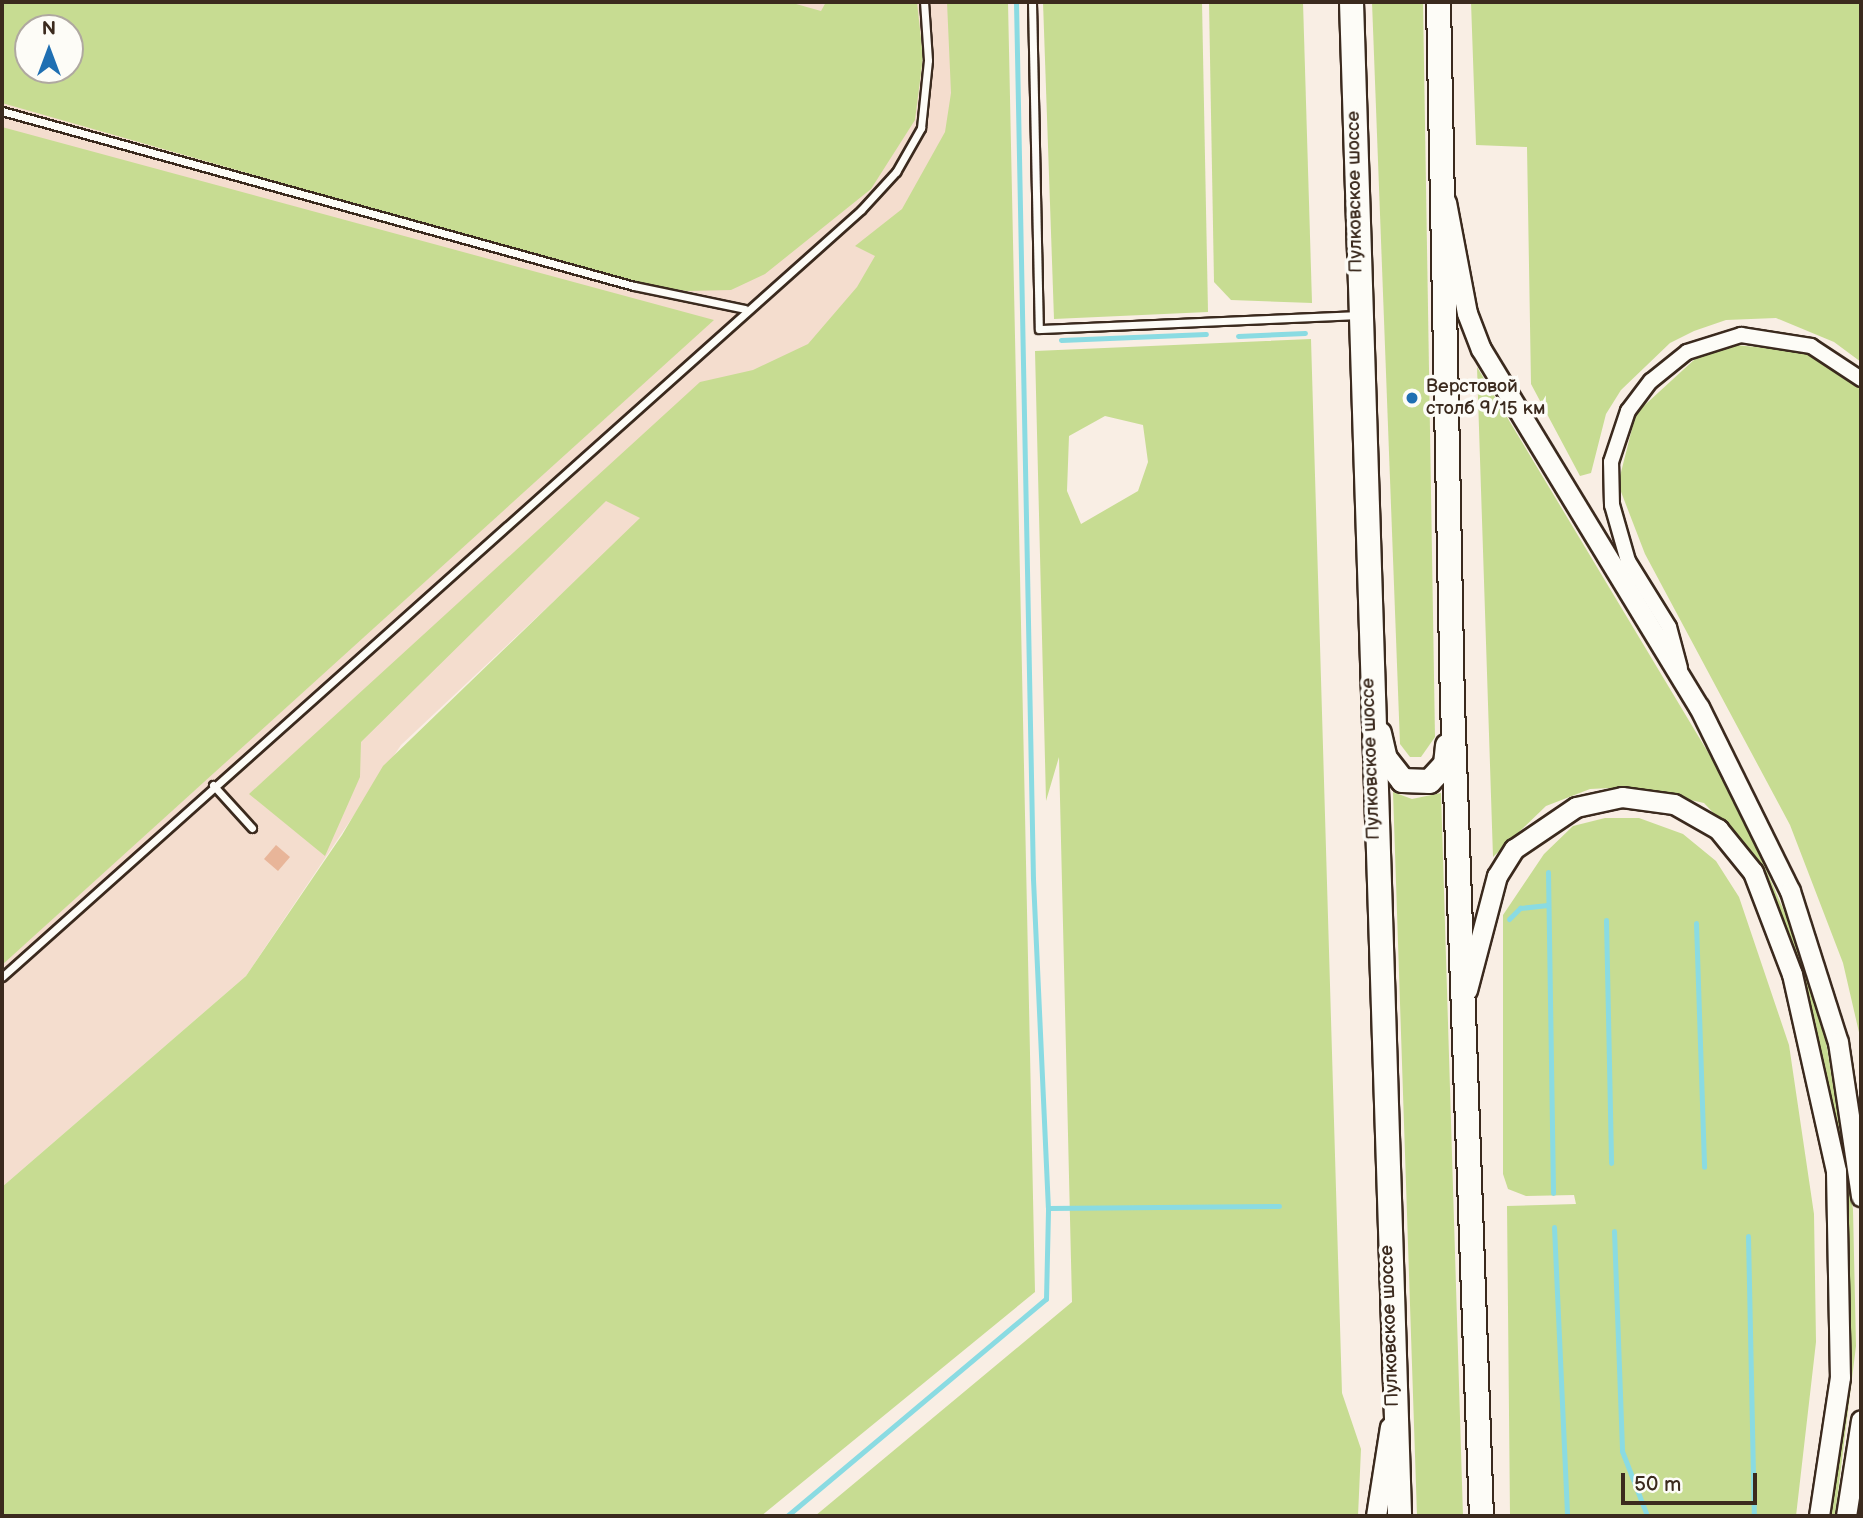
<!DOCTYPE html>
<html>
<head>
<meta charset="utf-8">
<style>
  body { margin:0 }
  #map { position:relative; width:1863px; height:1518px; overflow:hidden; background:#f9eee4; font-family:"Balsamiq Sans",sans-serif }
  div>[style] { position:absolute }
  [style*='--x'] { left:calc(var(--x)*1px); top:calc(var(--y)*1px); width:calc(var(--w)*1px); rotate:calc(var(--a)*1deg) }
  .built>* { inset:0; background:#f4ddce }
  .green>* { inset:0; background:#c7dc92 }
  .stream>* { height:5px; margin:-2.5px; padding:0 2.5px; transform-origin:2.5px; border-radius:2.5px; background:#8adbe2 }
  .building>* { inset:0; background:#e8b599 }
  .roads { filter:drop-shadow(2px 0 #3b2a1e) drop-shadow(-2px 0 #3b2a1e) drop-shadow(0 2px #3b2a1e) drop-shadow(0 -2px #3b2a1e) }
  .service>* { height:7px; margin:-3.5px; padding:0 3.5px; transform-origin:3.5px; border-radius:3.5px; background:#fdfcf7 }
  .minor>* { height:14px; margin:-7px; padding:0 7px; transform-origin:7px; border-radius:7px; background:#fdfcf7 }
  .secondary>* { height:19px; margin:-9.5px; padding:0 9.5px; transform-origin:9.5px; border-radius:9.5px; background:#fdfcf7 }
  .trunk>* { height:23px; margin:-11.5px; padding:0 11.5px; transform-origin:11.5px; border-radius:11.5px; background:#fdfcf7 }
  .dots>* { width:19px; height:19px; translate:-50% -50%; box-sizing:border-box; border:4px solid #fdfcf7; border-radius:50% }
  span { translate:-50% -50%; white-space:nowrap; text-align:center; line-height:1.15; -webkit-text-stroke:7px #fdfcf7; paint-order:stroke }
  .street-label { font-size:19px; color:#3b2a1e }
  .poi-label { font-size:19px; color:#3b2a1e }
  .left { translate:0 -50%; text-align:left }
  .frame { position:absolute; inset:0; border:4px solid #3b2a1e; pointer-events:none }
  .north { position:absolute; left:14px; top:14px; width:70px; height:70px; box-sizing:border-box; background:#fdfcf7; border:2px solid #afa8a0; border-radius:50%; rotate:0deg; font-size:19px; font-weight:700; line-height:28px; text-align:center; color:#3b2a1e }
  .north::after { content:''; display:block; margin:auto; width:24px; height:32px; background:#1f6fb2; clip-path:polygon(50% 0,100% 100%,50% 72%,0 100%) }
  .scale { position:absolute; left:1621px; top:1473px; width:136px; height:32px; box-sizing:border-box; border:4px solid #3b2a1e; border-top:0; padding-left:9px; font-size:21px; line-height:24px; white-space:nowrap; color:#3b2a1e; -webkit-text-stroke:5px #fdfcf7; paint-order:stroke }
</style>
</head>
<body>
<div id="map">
  <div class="built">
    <div style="clip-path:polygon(evenodd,2px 2px,987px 2px,991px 318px,670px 492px,401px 745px,246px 976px,2px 1187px,2px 2px,28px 28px,70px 28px,70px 70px,28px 70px,28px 28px)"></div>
  </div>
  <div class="green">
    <div style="clip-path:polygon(evenodd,2px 2px,789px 2px,821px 11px,826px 2px,917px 2px,923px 57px,915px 120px,871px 189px,765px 274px,731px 290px,687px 291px,633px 283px,2px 103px,2px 2px,28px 28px,70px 28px,70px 70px,28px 70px,28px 28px)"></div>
    <div style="clip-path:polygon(947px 2px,1008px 2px,1035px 1292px,761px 1516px,2px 1516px,2px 1187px,246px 976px,342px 835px,383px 766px,640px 518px,606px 501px,361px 742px,360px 777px,325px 856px,249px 794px,700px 382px,753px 370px,808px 344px,857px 287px,875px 256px,855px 246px,902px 209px,945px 132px,951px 93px)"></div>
    <div style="clip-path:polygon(1043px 2px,1202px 2px,1208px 312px,1054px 319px)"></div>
    <div style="clip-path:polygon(1209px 2px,1303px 2px,1312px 303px,1231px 300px,1214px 282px)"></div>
    <div style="clip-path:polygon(1372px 2px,1423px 2px,1435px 737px,1421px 757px,1410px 757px,1400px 744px)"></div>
    <div style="clip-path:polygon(1471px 2px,1861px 2px,1861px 362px,1834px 342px,1776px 318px,1726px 320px,1694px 331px,1670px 343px,1621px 390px,1606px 414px,1591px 473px,1580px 476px,1531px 384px,1527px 147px,1476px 145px)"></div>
    <div style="clip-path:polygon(2px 127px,714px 320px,2px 965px)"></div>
    <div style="clip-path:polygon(evenodd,1311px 339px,1342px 1393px,1361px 1449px,1358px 1516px,815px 1516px,1072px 1302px,1059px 757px,1046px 801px,1035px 351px,1311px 339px,1105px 416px,1143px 425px,1148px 462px,1138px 491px,1081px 524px,1067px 491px,1069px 436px,1105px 416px)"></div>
    <div style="clip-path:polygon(1735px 345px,1808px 352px,1861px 388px,1861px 1041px,1843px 963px,1790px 825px,1645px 554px,1618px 484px,1636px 413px,1695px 359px)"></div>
    <div style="clip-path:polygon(1477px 367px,1733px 794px,1798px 943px,1824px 1029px,1853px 1209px,1856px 1346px,1835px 1516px,1828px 1516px,1849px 1341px,1847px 1208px,1815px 1020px,1757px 859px,1704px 803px,1632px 787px,1590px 789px,1546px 806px,1493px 857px)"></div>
    <div style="clip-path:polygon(1393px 792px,1412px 799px,1441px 793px,1463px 1516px,1417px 1516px)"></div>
    <div style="clip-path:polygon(1605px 818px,1639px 818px,1683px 834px,1716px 861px,1739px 897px,1789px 1045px,1814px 1214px,1816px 1342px,1796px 1516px,1510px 1516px,1507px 1206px,1576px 1204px,1574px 1195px,1526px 1196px,1508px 1189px,1503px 1174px,1503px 915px,1544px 854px,1573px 826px)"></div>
  </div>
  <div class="stream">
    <div style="--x:1016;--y:2;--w:877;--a:88.89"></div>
    <div style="--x:1033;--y:879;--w:329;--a:87.4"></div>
    <div style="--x:1238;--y:336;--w:67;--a:-2.6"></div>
    <div style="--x:1061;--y:340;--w:145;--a:-2.4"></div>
    <div style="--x:1548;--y:872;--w:321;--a:89.1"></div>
    <div style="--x:1509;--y:919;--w:16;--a:-45"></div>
    <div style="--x:1520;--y:908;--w:28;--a:-6"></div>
    <div style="--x:1606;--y:920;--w:243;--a:88.8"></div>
    <div style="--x:1696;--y:923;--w:244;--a:88.1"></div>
    <div style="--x:1554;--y:1227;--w:289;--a:87.4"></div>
    <div style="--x:1614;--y:1231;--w:220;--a:87.9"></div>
    <div style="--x:1622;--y:1451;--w:66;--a:68.8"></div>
    <div style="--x:1748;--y:1236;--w:280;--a:88.8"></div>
    <div style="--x:787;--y:1516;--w:338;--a:-40"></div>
    <div style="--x:1046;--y:1299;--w:91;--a:-88.7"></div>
    <div style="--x:1048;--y:1208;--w:231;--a:-0.5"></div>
  </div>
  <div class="building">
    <div style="clip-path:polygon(276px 845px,290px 857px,278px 871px,264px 859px)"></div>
  </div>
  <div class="roads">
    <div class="service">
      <div style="--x:1032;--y:2;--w:327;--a:88.8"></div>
      <div style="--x:1039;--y:329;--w:317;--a:-2.5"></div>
      <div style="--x:2;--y:111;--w:656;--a:15.48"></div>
      <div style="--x:634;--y:286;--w:113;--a:11.7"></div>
      <div style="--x:213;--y:785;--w:58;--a:47.8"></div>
      <div style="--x:2;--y:977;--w:1152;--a:-41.76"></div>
      <div style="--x:861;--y:210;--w:52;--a:-47.4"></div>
      <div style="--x:896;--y:172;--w:51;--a:-60.4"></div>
      <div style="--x:921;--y:128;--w:68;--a:-84.1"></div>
      <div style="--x:928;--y:60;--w:58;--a:-93.9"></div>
    </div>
    <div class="minor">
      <div style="--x:1680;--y:668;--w:42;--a:-105"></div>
      <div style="--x:1669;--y:627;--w:78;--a:-121.8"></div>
      <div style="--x:1628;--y:561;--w:58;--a:-105.9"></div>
      <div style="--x:1612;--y:505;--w:43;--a:-91.3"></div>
      <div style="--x:1611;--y:462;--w:54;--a:-71.6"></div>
      <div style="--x:1628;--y:411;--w:38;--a:-53"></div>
      <div style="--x:1651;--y:381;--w:46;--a:-38.9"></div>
      <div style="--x:1687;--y:352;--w:57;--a:-17.5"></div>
      <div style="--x:1741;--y:335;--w:71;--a:8.9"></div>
      <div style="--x:1811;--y:346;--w:60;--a:33.4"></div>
    </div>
    <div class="secondary">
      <div style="--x:1446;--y:202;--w:113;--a:79.3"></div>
      <div style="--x:1467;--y:313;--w:39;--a:69"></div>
      <div style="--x:1481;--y:349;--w:419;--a:58.7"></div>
      <div style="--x:1699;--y:707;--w:205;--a:63.7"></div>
      <div style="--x:1790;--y:891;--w:158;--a:72.4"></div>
      <div style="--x:1838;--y:1042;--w:156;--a:81.5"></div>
      <div style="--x:1467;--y:990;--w:118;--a:-75.3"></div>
      <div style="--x:1497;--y:876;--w:32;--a:-58"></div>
      <div style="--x:1514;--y:849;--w:75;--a:-34.1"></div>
      <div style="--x:1576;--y:807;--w:47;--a:-12.3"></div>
      <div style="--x:1622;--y:797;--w:52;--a:7.7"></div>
      <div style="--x:1674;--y:804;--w:51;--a:29.6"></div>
      <div style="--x:1718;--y:829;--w:55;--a:50.9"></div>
      <div style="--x:1753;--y:872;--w:109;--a:69.1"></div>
      <div style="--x:1792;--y:974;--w:202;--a:77.4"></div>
      <div style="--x:1836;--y:1171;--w:206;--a:88.9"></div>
      <div style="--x:1840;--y:1377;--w:141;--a:98.6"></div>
      <div style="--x:1376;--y:1516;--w:90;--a:-81.1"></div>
      <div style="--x:1846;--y:1516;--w:97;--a:-81.1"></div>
    </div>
    <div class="trunk">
      <div style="--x:1351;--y:2;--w:1515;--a:88.18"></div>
      <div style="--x:1438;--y:2;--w:701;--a:88.86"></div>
      <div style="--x:1452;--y:703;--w:814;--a:87.96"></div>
      <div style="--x:1379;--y:733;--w:26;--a:77"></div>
      <div style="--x:1385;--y:758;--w:28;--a:52"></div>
      <div style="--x:1402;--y:780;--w:27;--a:2"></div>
      <div style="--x:1429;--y:781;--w:23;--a:-47"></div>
      <div style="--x:1445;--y:764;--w:19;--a:-84"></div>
    </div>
  </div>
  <div class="dots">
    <div style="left:1412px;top:398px;background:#1f6fb2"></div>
  </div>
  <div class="street-label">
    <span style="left:1355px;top:192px;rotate:-91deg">Пулковское шоссе</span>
    <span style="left:1371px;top:759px;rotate:-92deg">Пулковское шоссе</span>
    <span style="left:1390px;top:1326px;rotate:-92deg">Пулковское шоссе</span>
  </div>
  <div class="poi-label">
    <span class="left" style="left:1426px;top:398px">Верстовой<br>столб 9/15 км</span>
  </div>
  <div class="frame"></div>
  <div class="north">N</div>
  <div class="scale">50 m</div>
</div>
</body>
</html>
